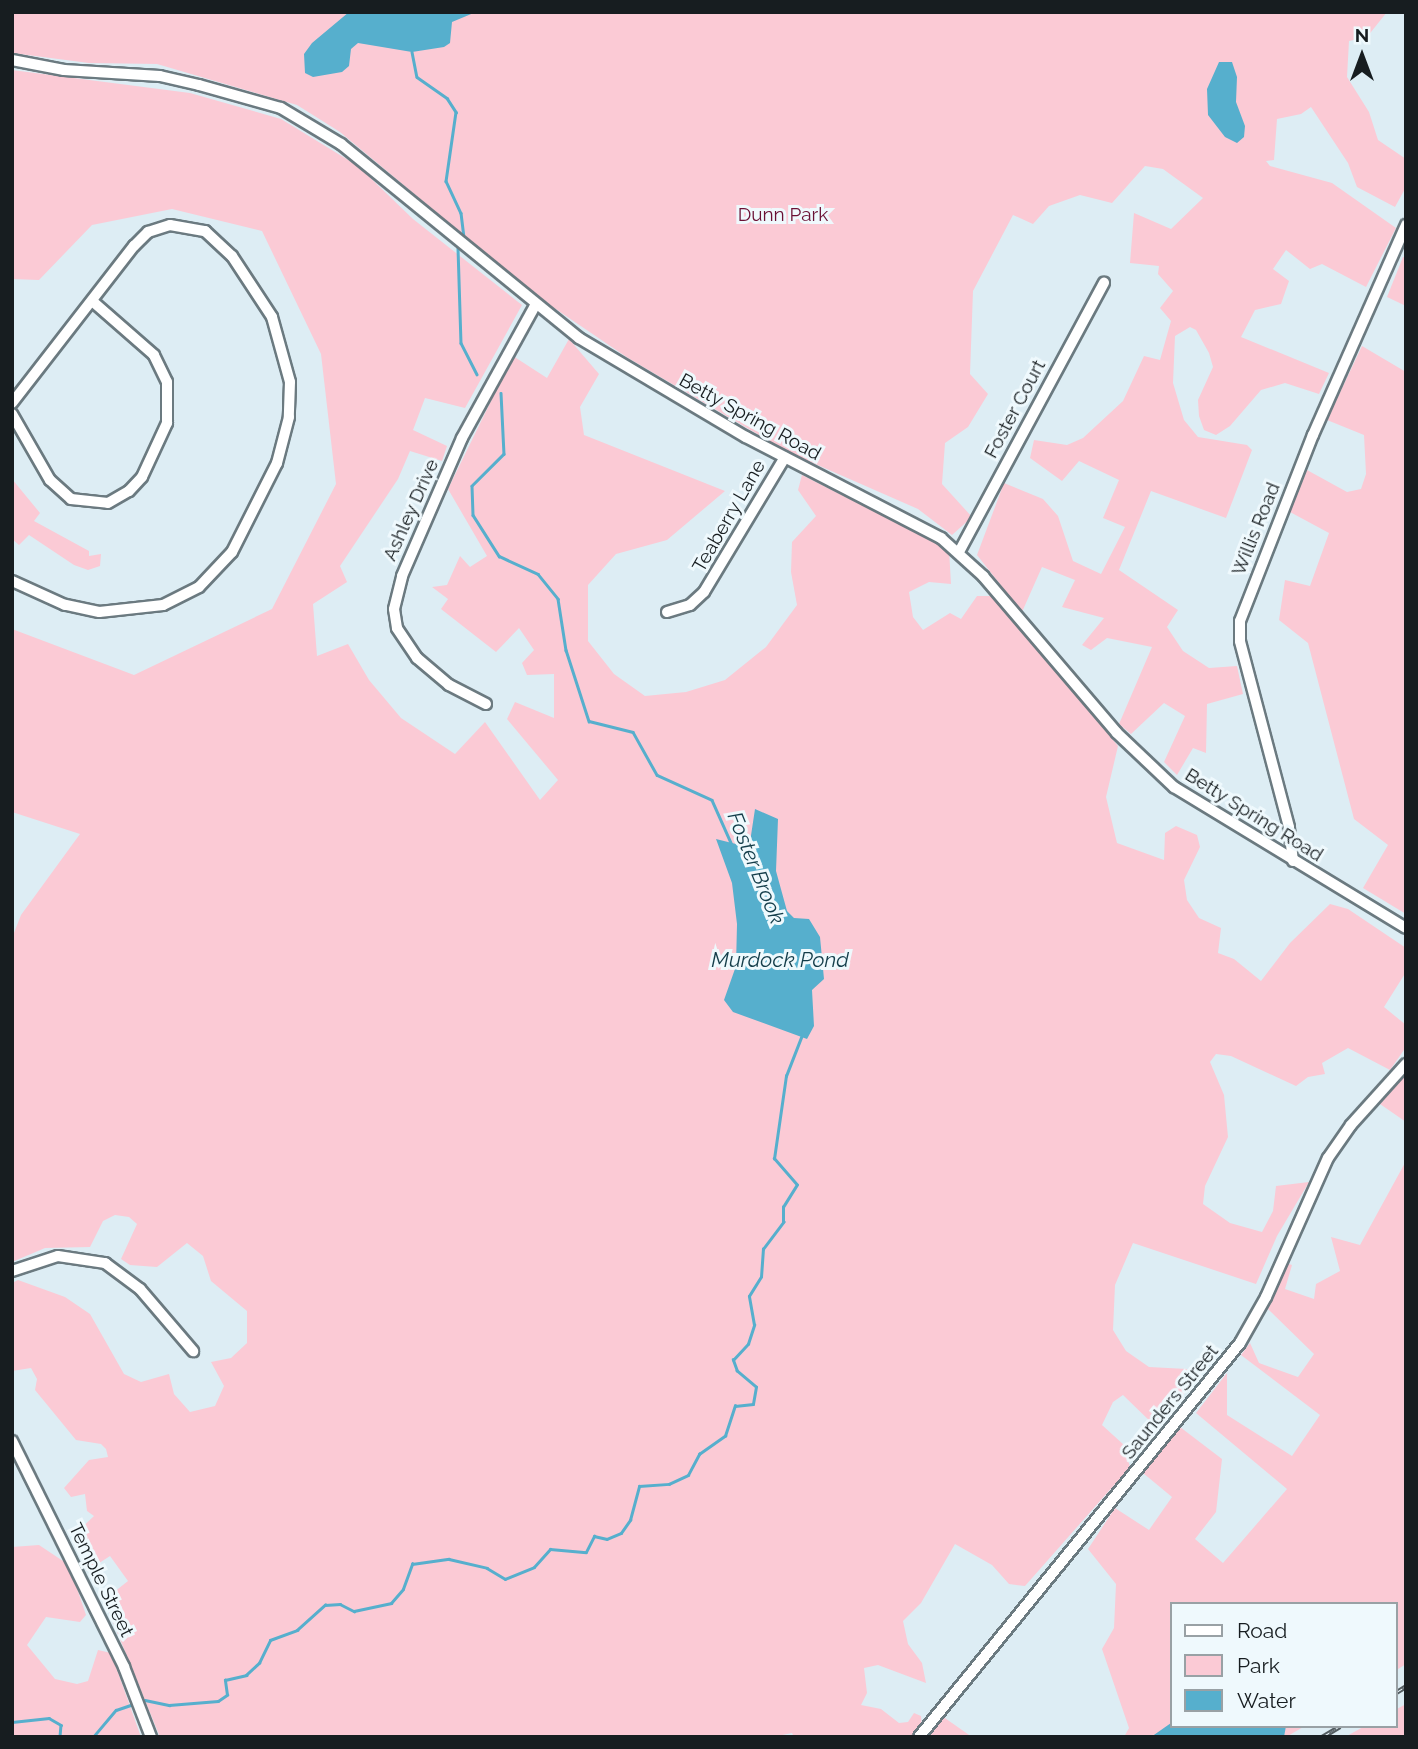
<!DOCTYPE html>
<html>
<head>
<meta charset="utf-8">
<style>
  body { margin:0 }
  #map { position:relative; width:1418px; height:1749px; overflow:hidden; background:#ddedf4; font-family:Raleway,sans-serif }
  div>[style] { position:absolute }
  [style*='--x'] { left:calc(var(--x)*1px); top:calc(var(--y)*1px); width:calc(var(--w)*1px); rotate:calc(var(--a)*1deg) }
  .green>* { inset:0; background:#fbcad5 }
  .water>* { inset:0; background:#56afcd }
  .stream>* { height:2.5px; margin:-1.25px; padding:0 1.25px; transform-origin:1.25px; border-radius:1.25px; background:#56afcd }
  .roads { filter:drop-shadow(2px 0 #6b7a80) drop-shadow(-2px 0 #6b7a80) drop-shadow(0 2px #6b7a80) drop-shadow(0 -2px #6b7a80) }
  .minor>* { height:10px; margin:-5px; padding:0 5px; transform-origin:5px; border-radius:5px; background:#fff }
  .rail>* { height:5px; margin-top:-2.5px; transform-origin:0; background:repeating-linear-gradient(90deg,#eff9fd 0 8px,#545d61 0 16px); box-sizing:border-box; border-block:2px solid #545d61 }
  span { translate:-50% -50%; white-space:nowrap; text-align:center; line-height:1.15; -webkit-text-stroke:6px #eff9fd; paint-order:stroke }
  .park-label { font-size:19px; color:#6a1034 }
  .street-label { font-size:19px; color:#171d20 }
  .water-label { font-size:21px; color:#143d4a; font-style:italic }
  .frame { position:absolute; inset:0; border:14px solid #171d20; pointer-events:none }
  .legend { position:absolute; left:1170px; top:1602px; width:228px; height:126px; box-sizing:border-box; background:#eff9fd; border:2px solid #99a1a5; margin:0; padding:9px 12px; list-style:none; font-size:21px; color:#171d20 }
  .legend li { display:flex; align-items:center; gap:14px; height:35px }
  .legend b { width:35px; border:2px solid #99a1a5 }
  .north { position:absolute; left:1327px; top:21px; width:70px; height:70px; -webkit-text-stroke:5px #eff9fd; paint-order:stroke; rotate:0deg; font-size:19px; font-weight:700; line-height:28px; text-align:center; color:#171d20 }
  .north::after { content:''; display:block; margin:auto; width:24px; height:32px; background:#171d20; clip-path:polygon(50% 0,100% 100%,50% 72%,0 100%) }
</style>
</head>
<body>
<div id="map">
  <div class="green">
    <div style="clip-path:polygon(12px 12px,1387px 12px,1367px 37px,1349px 41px,1347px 77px,1369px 112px,1378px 140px,1406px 159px,1406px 187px,1395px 207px,1357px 187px,1348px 163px,1311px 107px,1301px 114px,1277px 119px,1274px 160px,1266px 161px,1270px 166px,1332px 183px,1396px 228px,1366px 287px,1322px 264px,1310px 269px,1286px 250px,1273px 269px,1289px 281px,1281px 304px,1255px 310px,1241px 337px,1329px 373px,1319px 394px,1285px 383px,1261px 390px,1230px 426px,1216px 435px,1204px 430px,1199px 416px,1198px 400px,1213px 367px,1209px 353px,1196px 330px,1190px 327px,1175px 336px,1173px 383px,1184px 420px,1198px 437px,1247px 445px,1252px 450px,1226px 518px,1151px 491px,1119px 570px,1178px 610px,1167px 627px,1183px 651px,1209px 668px,1237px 666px,1243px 694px,1207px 704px,1206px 753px,1193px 748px,1177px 775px,1164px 762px,1185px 716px,1164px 703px,1131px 734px,1119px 724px,1152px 647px,1107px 638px,1091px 650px,1082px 645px,1104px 618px,1062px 607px,1075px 580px,1042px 567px,1022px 612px,977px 555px,1004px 483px,1043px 499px,1058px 516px,1073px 561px,1101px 574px,1125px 527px,1103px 518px,1119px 480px,1079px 461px,1062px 481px,1030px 458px,1034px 440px,1067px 445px,1083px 438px,1123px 401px,1144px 356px,1160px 360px,1171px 321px,1160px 308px,1173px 291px,1158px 274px,1159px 266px,1130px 263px,1134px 213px,1171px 229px,1203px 198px,1163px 169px,1145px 166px,1112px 203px,1080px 195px,1049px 206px,1033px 224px,1013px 215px,973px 291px,970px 374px,988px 394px,968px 427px,945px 443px,942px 484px,972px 517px,952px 535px,918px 509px,788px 452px,628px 358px,538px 297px,340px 132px,297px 105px,157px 64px,89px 63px,12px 53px)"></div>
    <div style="clip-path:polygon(12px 70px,190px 93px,281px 119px,358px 166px,413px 219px,522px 305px,465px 408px,425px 398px,413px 430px,447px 446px,442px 461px,410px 451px,398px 479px,340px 566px,347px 582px,313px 604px,317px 656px,348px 644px,369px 680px,401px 718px,455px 754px,485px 722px,540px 800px,558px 780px,507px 719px,515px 702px,554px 718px,554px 674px,527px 675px,522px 663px,534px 650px,519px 628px,496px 652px,441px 609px,448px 599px,432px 587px,447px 585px,460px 556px,470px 567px,487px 556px,448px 489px,513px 356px,547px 378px,569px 339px,599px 374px,580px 407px,584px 435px,725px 491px,667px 540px,616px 554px,588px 585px,588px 641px,614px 674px,645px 696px,686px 692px,725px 680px,766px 647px,797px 605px,791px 572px,792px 542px,816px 516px,798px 490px,802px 475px,949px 549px,951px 584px,929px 582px,909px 592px,913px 617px,923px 630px,950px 613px,961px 619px,977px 596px,995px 596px,1118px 746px,1106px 797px,1117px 843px,1164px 860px,1165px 833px,1176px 826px,1197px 835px,1200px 847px,1184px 880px,1187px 900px,1199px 918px,1221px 928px,1218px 953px,1234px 959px,1261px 981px,1290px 943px,1330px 904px,1348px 909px,1406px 948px,1406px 972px,1384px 1007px,1406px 1025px,1406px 1047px,1390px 1070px,1348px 1048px,1322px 1063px,1325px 1074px,1308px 1077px,1296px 1086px,1231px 1056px,1216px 1054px,1210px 1062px,1224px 1095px,1228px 1137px,1205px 1186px,1203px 1204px,1230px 1223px,1262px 1232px,1273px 1211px,1276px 1186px,1309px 1182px,1277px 1236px,1256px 1284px,1133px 1243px,1115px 1285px,1113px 1330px,1126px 1351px,1149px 1367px,1187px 1369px,1184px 1394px,1157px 1428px,1123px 1395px,1113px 1402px,1102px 1425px,1124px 1445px,1130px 1467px,1025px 1586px,1009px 1584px,992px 1565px,955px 1544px,921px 1603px,903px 1621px,908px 1644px,922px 1663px,926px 1683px,878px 1665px,864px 1668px,867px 1693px,861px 1705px,881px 1709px,899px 1723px,908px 1722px,914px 1713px,921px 1716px,922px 1728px,913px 1737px,794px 1737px,792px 1733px,773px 1737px,160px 1737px,104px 1600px,128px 1581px,110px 1556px,87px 1571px,72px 1537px,94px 1516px,87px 1511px,85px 1494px,71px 1497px,64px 1488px,89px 1460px,108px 1457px,106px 1449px,101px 1444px,76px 1440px,35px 1390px,37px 1379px,31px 1368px,12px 1371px,12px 1283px,18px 1280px,65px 1297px,90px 1314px,124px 1374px,141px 1382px,169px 1374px,174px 1394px,190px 1412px,215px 1406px,224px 1386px,211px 1362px,231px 1358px,247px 1343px,247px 1311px,211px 1281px,203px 1256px,187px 1243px,157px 1267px,130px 1265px,121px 1259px,137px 1224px,129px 1217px,115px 1215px,103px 1221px,90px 1247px,45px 1248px,12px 1262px,12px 938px,21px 915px,80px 834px,12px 812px,12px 629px,134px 675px,272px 609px,336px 484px,321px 354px,262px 231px,172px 209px,92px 225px,39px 280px,12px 279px)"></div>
    <div style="clip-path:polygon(1403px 257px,1406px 258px,1406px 306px,1387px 297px)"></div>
    <div style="clip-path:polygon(1362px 346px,1406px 372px,1406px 914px,1363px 888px,1388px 845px,1354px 819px,1308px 643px,1279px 620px,1285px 580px,1310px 586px,1329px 533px,1290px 512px,1307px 470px,1347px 492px,1361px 489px,1366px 474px,1364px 435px,1327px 420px)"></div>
    <div style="clip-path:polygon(12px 479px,40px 513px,34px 521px,89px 551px,89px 556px,101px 554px,100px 566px,88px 570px,74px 565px,29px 535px,19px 545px,12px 539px)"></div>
    <div style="clip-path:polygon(1406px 1074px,1406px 1122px,1380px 1104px)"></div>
    <div style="clip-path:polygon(1406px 1161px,1406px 1664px,1395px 1671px,1395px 1604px,1171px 1604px,1171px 1726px,1305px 1726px,1286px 1737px,1124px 1737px,1129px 1728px,1102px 1649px,1114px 1628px,1116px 1584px,1088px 1549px,1115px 1508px,1149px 1530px,1172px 1497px,1143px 1473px,1180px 1427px,1222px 1459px,1216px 1512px,1195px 1539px,1223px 1563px,1287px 1489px,1196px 1413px,1227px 1373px,1227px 1415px,1292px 1456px,1320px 1415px,1241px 1355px,1250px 1343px,1259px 1363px,1298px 1377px,1314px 1354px,1267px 1308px,1286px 1263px,1292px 1265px,1285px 1289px,1314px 1299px,1316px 1284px,1340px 1271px,1331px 1237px,1360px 1245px)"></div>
    <div style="clip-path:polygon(39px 1545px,69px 1565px,86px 1615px,80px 1622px,46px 1617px,27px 1645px,55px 1679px,77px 1684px,88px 1681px,98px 1650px,111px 1653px,141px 1737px,12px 1737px,12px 1547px)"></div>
    <div style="clip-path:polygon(1406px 1704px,1406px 1737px,1345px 1737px,1365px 1726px,1395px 1726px,1395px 1710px)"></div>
    <div style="clip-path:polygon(942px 1716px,972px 1737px,924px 1737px)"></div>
  </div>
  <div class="water">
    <div style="clip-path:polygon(349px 12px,476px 12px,452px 22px,450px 43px,444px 47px,412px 52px,358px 43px,351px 49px,349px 66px,342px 72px,313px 77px,305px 73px,304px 54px,312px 43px)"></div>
    <div style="clip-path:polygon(1219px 62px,1232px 62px,1237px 77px,1236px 102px,1245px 126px,1244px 137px,1237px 143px,1225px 137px,1208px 115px,1207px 89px)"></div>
    <div style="clip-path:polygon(755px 809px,778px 819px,776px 871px,787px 911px,794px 918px,809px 919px,820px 937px,824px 979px,812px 990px,814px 1026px,807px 1039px,733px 1012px,724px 1000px,736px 966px,737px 924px,732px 883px,716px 839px,744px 846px,750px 842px)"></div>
    <div style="clip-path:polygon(1171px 1723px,1171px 1726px,1286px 1726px,1284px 1737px,1151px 1737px)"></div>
  </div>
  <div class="stream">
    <div style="--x:412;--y:52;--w:25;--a:79"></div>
    <div style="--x:417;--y:77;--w:37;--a:35"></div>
    <div style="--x:447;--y:98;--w:17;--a:57"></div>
    <div style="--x:456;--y:112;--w:70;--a:98.2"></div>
    <div style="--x:446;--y:181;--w:35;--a:65"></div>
    <div style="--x:461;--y:213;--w:25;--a:83"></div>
    <div style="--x:458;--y:248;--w:95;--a:88.2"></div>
    <div style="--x:461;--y:343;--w:35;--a:63"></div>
    <div style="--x:501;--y:393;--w:61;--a:87.2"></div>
    <div style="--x:504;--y:454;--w:45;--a:135"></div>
    <div style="--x:472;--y:486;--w:29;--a:88"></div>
    <div style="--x:473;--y:515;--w:49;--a:57.6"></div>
    <div style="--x:499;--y:556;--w:43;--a:24.8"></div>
    <div style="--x:538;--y:574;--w:32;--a:51"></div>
    <div style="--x:558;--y:599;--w:52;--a:81.1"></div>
    <div style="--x:566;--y:650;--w:75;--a:72.1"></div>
    <div style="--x:589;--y:721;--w:45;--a:14"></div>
    <div style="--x:633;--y:732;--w:49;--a:60.8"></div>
    <div style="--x:657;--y:775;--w:60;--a:24.4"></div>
    <div style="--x:712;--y:800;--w:49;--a:66"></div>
    <div style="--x:145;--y:1700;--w:25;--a:12"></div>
    <div style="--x:169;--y:1705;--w:49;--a:-4.7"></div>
    <div style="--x:218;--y:1701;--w:11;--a:-34"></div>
    <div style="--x:227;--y:1695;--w:15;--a:-98"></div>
    <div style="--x:225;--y:1680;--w:22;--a:-13"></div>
    <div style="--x:246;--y:1675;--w:18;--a:-43"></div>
    <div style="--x:259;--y:1663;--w:25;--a:-64"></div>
    <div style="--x:270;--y:1640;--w:29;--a:-20"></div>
    <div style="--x:297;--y:1630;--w:38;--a:-42"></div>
    <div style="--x:325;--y:1605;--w:15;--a:-4"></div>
    <div style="--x:340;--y:1604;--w:16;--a:27"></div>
    <div style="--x:354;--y:1611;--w:38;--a:-12"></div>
    <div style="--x:391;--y:1603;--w:18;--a:-49"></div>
    <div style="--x:403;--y:1589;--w:27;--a:-70"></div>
    <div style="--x:412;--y:1564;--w:37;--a:-8"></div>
    <div style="--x:449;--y:1559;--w:39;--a:13"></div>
    <div style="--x:487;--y:1568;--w:21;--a:31"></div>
    <div style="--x:505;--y:1579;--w:31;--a:-22"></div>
    <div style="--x:534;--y:1567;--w:24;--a:-48"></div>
    <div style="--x:550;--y:1549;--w:36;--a:5"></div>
    <div style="--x:586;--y:1552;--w:18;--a:-63"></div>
    <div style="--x:594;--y:1536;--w:13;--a:13"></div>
    <div style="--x:607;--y:1539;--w:15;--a:-23"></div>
    <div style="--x:621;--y:1533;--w:16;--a:-55"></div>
    <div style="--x:630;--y:1520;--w:35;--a:-75"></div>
    <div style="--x:639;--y:1486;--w:30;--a:-4"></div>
    <div style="--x:669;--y:1484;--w:21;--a:-25"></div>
    <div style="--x:688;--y:1475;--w:24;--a:-62"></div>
    <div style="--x:699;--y:1454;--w:32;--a:-35"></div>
    <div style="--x:725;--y:1436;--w:32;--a:-72"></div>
    <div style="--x:735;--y:1406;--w:18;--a:-6"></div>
    <div style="--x:753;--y:1404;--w:17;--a:-80"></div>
    <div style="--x:756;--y:1387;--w:25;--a:-140"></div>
    <div style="--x:737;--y:1371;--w:12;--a:-110"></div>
    <div style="--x:733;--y:1360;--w:22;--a:-47"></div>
    <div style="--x:748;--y:1344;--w:20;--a:-72"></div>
    <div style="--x:754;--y:1325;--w:29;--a:-100"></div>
    <div style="--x:749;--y:1296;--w:22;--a:-58"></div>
    <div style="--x:761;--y:1277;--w:28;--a:-86"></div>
    <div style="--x:763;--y:1249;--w:34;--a:-53"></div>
    <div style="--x:783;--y:1222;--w:15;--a:-90"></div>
    <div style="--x:783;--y:1207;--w:26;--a:-58"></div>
    <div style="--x:797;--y:1185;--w:35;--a:-131"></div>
    <div style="--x:774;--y:1159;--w:84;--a:-81.8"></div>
    <div style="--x:786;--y:1076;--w:44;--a:-68.7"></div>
    <div style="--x:12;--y:1722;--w:37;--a:-6"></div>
    <div style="--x:49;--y:1718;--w:14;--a:30"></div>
    <div style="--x:61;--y:1725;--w:12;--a:95"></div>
    <div style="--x:93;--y:1737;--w:35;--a:-50"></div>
    <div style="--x:116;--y:1710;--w:18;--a:-19"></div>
  </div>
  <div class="roads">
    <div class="minor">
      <div style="--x:12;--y:60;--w:53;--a:10.9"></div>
      <div style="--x:64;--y:70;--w:96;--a:3.6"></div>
      <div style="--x:160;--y:76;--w:40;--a:13"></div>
      <div style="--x:199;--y:85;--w:85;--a:15.7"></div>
      <div style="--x:281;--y:108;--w:70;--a:31"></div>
      <div style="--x:341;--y:144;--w:307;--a:39.2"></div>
      <div style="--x:579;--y:338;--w:194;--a:30.7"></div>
      <div style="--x:746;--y:437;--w:220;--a:27.4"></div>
      <div style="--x:941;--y:538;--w:57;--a:42.1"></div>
      <div style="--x:983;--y:576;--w:206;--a:49.5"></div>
      <div style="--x:1117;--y:733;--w:79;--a:43.5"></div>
      <div style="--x:1174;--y:787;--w:271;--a:31.3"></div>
      <div style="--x:12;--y:403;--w:199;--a:-52.2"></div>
      <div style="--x:134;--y:246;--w:20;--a:-45"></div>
      <div style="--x:148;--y:232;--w:23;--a:-18"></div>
      <div style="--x:170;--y:225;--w:36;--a:10"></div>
      <div style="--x:205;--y:231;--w:37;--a:43"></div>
      <div style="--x:232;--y:256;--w:73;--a:56.7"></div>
      <div style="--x:272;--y:317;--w:67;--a:74.5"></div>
      <div style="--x:290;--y:382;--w:35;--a:92"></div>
      <div style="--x:289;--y:417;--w:48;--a:104.6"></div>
      <div style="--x:277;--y:463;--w:100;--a:116.8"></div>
      <div style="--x:232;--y:552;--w:48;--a:133.3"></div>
      <div style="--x:199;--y:587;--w:40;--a:153.4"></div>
      <div style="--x:163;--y:605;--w:64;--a:173.8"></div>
      <div style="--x:99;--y:612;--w:35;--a:-168"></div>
      <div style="--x:65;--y:605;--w:58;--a:-155.6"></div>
      <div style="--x:12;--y:414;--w:76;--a:60.1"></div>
      <div style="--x:50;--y:480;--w:28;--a:42"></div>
      <div style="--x:71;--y:499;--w:37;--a:6"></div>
      <div style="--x:108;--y:503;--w:24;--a:-30"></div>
      <div style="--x:129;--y:491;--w:19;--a:-47"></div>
      <div style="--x:142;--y:477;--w:60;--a:-65.2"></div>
      <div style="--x:167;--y:423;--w:41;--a:-90"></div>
      <div style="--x:167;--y:382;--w:30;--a:-116"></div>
      <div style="--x:154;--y:355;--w:82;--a:-138.9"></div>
      <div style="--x:959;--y:552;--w:306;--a:-61.7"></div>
      <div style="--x:667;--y:612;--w:24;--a:-17"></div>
      <div style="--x:690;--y:605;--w:19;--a:-43"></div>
      <div style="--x:704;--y:592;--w:157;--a:-59"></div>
      <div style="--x:486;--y:704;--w:42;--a:-152.8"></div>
      <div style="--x:449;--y:685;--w:42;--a:-139.8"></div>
      <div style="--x:417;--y:658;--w:36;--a:-124"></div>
      <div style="--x:397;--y:628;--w:19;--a:-99"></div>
      <div style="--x:394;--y:609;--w:34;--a:-76"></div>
      <div style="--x:402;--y:576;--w:150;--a:-66.5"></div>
      <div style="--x:462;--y:438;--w:151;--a:-61.1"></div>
      <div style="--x:1293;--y:861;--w:34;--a:-97"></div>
      <div style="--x:1289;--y:827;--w:192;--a:-104.8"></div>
      <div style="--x:1240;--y:641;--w:20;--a:-90"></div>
      <div style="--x:1240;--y:621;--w:200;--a:-68.6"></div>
      <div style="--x:1313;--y:435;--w:230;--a:-66.1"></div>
      <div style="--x:12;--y:1271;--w:48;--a:-18.1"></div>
      <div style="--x:58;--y:1256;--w:48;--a:8.5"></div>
      <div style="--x:105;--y:1263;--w:44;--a:36.6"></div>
      <div style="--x:140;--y:1289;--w:82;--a:49.5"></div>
      <div style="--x:12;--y:1441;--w:252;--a:63.6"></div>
      <div style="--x:124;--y:1667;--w:75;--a:68.9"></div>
      <div style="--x:919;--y:1737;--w:508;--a:-50.83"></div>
      <div style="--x:1240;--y:1343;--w:53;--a:-60.5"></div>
      <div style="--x:1266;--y:1297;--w:152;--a:-66"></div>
      <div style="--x:1328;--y:1158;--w:40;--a:-55.1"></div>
      <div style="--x:1351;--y:1125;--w:82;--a:-48"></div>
    </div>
  </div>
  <div class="rail">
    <div style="--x:1395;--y:1693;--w:13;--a:-32"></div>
    <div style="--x:1322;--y:1737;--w:21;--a:-31"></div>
  </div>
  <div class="park-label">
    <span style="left:783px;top:215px">Dunn Park</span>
  </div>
  <div class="street-label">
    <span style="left:1015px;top:409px;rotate:-62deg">Foster Court</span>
    <span style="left:750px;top:417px;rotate:29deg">Betty Spring Road</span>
    <span style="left:411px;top:510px;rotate:-66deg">Ashley Drive</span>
    <span style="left:729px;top:516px;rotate:-60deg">Teaberry Lane</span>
    <span style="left:1256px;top:529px;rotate:-68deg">Willis Road</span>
    <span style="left:1254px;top:815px;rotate:32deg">Betty Spring Road</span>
    <span style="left:1170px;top:1402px;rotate:-51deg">Saunders Street</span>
    <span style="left:101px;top:1580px;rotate:64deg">Temple Street</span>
  </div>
  <div class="water-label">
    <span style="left:756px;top:868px;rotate:68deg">Foster Brook</span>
    <span style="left:780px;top:960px">Murdock Pond</span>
  </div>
  <div class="frame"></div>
  <ul class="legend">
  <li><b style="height:9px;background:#fff"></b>Road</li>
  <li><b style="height:19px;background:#fbcad5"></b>Park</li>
  <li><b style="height:19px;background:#56afcd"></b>Water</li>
  </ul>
  <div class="north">N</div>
</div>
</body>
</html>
